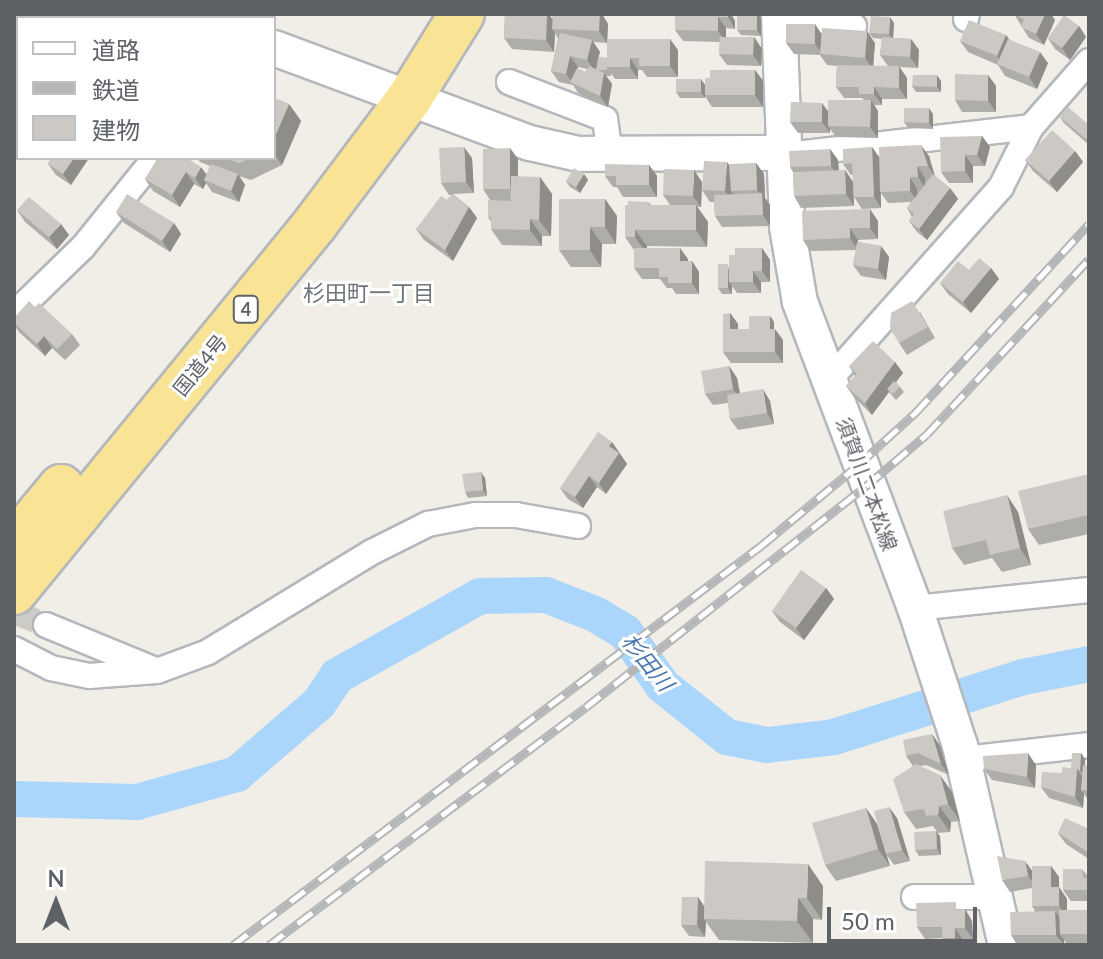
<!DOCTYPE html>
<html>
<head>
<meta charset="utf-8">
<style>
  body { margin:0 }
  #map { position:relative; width:1103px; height:959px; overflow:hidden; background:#f0eee7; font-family:Lato,"Noto Sans JP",sans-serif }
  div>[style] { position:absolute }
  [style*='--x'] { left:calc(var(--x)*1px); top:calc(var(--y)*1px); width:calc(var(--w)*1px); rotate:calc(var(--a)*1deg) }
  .river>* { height:36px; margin:-18px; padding:0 18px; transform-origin:18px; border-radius:18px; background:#abd6fc }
  .street-tunnel>* { height:24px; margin-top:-12px; transform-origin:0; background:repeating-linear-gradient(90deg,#cccbc7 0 24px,transparent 0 36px) }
  .roads { filter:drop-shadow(2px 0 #b4b7bb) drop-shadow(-2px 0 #b4b7bb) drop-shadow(0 2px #b4b7bb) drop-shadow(0 -2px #b4b7bb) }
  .street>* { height:24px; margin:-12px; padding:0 12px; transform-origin:12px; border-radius:12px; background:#fff }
  .secondary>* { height:34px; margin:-17px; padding:0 17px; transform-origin:17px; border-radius:17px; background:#fff }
  .highway>* { height:44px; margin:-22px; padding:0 22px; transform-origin:22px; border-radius:22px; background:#f9e395 }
  .rail>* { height:9px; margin-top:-4.5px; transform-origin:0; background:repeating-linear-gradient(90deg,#fff 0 18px,#b5b6b7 0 36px); box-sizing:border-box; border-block:2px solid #b5b6b7 }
  .wall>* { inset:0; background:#afada9 }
  .shaded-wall>* { inset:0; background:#8f8d89 }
  .building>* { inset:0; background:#ccc9c4 }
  span { translate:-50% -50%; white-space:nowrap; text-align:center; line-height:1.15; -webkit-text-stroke:6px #fff; paint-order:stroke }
  .shield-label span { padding:2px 6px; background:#fff; border:2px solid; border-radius:6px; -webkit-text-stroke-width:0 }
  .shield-label { font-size:18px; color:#5e6267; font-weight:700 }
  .street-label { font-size:20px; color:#5e6267 }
  .neighbourhood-label { font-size:22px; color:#6f7479 }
  .water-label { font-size:22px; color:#4776ae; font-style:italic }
  .frame { position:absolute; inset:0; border:16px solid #5e6267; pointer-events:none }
  .legend { position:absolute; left:16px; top:16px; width:260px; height:144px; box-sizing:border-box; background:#fff; border:2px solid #bfc0c2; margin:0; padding:10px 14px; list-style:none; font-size:24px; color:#5e6267 }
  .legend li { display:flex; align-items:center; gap:16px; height:40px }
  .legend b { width:40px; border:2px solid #bfc0c2 }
  .north { position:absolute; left:16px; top:863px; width:80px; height:80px; -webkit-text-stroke:6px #fff; paint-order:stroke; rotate:0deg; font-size:22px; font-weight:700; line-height:32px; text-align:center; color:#5e6267 }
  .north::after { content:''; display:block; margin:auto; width:28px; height:36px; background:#5e6267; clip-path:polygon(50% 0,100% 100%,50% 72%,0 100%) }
  .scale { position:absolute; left:827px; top:907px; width:150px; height:36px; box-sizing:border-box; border:4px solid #5e6267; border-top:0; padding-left:10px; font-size:24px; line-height:28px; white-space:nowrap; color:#5e6267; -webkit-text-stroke:6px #fff; paint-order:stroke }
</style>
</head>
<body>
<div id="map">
  <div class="river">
    <div style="--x:14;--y:799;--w:123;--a:1.4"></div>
    <div style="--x:137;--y:802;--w:104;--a:-15.6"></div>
    <div style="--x:237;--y:774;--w:108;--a:-40.9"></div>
    <div style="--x:319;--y:703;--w:32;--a:-56"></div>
    <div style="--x:337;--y:676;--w:164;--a:-29.2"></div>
    <div style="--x:480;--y:596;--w:66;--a:-0.9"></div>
    <div style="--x:546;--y:595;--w:53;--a:21.2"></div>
    <div style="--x:595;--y:614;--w:35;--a:31"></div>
    <div style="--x:625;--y:632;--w:66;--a:54.9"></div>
    <div style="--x:663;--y:686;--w:82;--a:38.6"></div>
    <div style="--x:727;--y:737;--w:41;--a:11.3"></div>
    <div style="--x:767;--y:745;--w:67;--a:-6.8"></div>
    <div style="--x:834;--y:737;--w:198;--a:-17.6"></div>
    <div style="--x:1023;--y:677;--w:67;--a:-11.1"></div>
  </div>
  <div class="street-tunnel">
    <div style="--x:14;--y:612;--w:35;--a:22"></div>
  </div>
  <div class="roads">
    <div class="street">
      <div style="--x:966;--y:19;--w:5;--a:-79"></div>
      <div style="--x:785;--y:24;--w:69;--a:1.7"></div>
      <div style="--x:509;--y:82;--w:103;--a:21.1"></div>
      <div style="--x:605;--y:119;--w:35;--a:82"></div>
      <div style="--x:803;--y:153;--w:229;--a:-6.5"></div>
      <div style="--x:14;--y:314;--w:96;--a:-44.2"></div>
      <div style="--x:83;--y:247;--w:114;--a:-51"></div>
      <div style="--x:830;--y:379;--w:257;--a:-48.3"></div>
      <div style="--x:1001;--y:187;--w:67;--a:-63.4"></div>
      <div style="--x:1031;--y:127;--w:88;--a:-48.7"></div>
      <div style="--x:915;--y:608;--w:175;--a:-5.9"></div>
      <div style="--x:46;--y:625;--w:118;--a:22.4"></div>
      <div style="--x:14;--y:649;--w:42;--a:27.2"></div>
      <div style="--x:51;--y:668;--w:39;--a:12"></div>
      <div style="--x:89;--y:676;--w:68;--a:-4.2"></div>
      <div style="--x:157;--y:671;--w:54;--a:-20.4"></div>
      <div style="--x:208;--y:652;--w:192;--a:-31.4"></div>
      <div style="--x:372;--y:552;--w:63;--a:-26.6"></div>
      <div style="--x:428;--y:524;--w:48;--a:-10.8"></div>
      <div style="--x:475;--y:515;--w:41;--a:0"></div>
      <div style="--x:516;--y:515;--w:63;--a:10.1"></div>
      <div style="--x:963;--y:759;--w:127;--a:-6.3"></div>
      <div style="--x:914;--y:897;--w:81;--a:0"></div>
    </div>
    <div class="secondary">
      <div style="--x:160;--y:14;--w:18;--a:13"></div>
      <div style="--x:779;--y:14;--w:213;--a:87.8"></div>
      <div style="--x:787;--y:227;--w:76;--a:80.2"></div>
      <div style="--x:800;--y:302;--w:327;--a:69.4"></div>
      <div style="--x:915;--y:608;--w:145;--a:71.9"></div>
      <div style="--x:960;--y:746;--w:204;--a:77"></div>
      <div style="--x:274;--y:48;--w:273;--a:20.4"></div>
      <div style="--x:530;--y:143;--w:50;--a:12.7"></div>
      <div style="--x:579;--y:154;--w:203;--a:-0.3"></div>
    </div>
    <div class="highway">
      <div style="--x:14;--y:544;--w:74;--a:-50.5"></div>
      <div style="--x:14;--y:592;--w:475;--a:-50.7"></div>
      <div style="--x:315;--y:224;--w:156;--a:-53.1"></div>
      <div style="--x:409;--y:99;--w:100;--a:-58.1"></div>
    </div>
  </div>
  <div class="rail">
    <div style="--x:233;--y:945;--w:663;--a:-37.09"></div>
    <div style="--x:762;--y:545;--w:125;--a:-39.8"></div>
    <div style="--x:858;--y:465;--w:79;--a:-42.4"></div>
    <div style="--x:916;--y:412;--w:255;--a:-47.4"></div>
    <div style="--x:269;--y:945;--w:396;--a:-36.9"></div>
    <div style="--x:586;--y:707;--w:357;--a:-38.3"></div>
    <div style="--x:866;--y:486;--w:80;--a:-40.4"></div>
    <div style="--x:927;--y:434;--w:238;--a:-47.2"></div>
  </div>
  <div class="wall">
    <div style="clip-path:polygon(evenodd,505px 14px,549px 14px,552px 19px,553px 17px,549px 14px,602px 14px,608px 24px,607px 43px,593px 42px,600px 52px,598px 57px,607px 58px,678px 50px,678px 77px,647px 77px,642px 70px,638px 70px,638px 79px,615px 79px,611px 73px,611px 76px,606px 76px,612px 84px,608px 107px,578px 93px,573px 85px,559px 82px,551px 71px,558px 39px,555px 33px,554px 52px,512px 49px,504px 38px,505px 14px,578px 67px,587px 69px,586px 72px,577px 69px,578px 67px)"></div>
    <div style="clip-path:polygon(641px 14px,758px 14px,761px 18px,761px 36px,741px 35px,737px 30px,737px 15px,731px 14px,735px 21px,735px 29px,726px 28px,726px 37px,754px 37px,762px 49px,761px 66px,727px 65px,719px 54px,720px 42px,683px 41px,675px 30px,675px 16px)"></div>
    <div style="clip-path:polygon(1014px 14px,1055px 20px,1044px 45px,1029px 38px)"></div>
    <div style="clip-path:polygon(894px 23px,893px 38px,911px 39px,919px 50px,918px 68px,899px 67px,907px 78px,907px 99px,882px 99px,882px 105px,874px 105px,878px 111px,878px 138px,836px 137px,830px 129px,830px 133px,798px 133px,790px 122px,864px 100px,862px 98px,844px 98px,836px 87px,837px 66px,827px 65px,820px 55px,794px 54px,786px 43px,821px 33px,875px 43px,873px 66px,888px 66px,880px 55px,882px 39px,873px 38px,869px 33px)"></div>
    <div style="clip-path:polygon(1079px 26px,1086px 37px,1070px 60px,1055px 49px,1048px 38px)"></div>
    <div style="clip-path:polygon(1006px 35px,1008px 39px,1048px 63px,1037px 89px,1005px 76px,998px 65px,968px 52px,960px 41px)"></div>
    <div style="clip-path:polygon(755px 70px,763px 81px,763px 107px,712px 107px,705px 96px,705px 98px,680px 98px,676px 92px,705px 84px,710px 78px)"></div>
    <div style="clip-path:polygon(988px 75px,996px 86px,996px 112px,962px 112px,955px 100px)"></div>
    <div style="clip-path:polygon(941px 81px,941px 92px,916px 92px,912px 86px)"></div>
    <div style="clip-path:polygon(274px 98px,289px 104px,301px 121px,282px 165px,251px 180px,239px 176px,245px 185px,239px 202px,212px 192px,206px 183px,203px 189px,194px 184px,180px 207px,153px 191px,145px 179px,158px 158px,207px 174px,210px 166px,200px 162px,197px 158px,274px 158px)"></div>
    <div style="clip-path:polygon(933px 114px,933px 129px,908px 128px,904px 122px)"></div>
    <div style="clip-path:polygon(1060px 117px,1089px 125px,1089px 145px,1064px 123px)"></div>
    <div style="clip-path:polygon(982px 136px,990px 147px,985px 166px,973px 166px,973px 183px,949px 183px,941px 172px)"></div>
    <div style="clip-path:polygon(872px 147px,879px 158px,929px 156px,935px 176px,950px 188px,958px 199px,927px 240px,917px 232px,909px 221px,912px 217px,907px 208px,911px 202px,888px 203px,881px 193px,881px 208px,862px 209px,854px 197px,853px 175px,851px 175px,843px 164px)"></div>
    <div style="clip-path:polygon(830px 149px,838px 160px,839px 171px,845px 170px,853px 182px,854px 206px,801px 208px,794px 196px,793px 172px,790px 167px)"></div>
    <div style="clip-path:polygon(1075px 151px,1083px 162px,1057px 192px,1033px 171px,1025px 160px)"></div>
    <div style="clip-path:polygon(51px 158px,89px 158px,71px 185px,56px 175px,48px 164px)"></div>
    <div style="clip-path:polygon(472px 158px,474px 193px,453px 194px,469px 207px,477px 218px,453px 261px,424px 240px,416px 229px,452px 195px,449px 195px,441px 183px)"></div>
    <div style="clip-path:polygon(518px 159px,518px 177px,540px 177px,552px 194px,551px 236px,542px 236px,542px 246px,502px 245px,491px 229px,491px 222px,488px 217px,490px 200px,483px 189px)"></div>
    <div style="clip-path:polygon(756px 163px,764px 174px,765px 198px,770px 205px,770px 226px,722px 227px,715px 216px,714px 202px,710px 202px,702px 190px,730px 166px)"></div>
    <div style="clip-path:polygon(649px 165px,657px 176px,657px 197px,623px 197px,617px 187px,613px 187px,605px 176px)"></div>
    <div style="clip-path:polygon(584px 174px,588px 180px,580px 193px,570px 187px,566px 181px)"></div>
    <div style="clip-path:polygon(702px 182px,701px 207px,697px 207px,708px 222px,707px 247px,647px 246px,647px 248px,680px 248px,688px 261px,692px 261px,699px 272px,699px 294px,676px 294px,672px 288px,667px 288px,660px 279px,642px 279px,634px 268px,634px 250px,625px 237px,649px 202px,651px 205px,670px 205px,663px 195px)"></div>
    <div style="clip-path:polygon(605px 199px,617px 216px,616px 244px,602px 244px,601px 267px,571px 267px,559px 250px)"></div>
    <div style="clip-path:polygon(17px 210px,69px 235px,57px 249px,25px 222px)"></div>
    <div style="clip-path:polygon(116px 212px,174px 223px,181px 234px,170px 252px,124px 223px)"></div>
    <div style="clip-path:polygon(878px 221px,878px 239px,858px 240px,858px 242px,881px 246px,889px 257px,886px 280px,861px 276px,853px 265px,856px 250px,810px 251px,803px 240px)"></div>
    <div style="clip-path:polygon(762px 248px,770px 260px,770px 282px,761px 282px,761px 293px,737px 293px,732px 286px,732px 294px,722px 294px,718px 288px,735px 255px)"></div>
    <div style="clip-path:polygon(991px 268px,999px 279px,971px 313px,948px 294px,940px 283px)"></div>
    <div style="clip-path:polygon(35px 307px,72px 334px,80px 345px,65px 360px,52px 348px,45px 356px,19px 332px,14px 325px,14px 318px)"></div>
    <div style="clip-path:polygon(920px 312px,935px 338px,907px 355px,899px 343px)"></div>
    <div style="clip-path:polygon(730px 313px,738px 324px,738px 329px,749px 329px,770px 316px,774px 322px,774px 329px,783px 340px,783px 363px,731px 363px,723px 352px)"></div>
    <div style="clip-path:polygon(895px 362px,903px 373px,896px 382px,904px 392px,896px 400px,889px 392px,872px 415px,854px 397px,846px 386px,855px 376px,849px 366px)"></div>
    <div style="clip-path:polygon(729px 366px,737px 378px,740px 393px,770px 401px,774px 424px,738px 430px,730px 419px,728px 403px,713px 405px,705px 394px)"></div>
    <div style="clip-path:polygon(612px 442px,627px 464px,606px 494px,597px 487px,583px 508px,568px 499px,560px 488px)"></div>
    <div style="clip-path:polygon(1089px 474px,1089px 534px,1039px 545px,1028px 529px)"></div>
    <div style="clip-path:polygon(485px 478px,487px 496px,468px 498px,465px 492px)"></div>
    <div style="clip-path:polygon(1018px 512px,1031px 565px,1002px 572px,992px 558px,964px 565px,952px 548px)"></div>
    <div style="clip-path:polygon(826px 588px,834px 599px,804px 640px,780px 622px,772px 611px)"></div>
    <div style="clip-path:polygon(932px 734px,940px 746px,949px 775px,926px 765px,920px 766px,952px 792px,960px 821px,951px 822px,950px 832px,938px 833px,933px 826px,916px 829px,904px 812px,913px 766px,906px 756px)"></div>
    <div style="clip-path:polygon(1089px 751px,1089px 801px,1084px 794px,1083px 808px,1049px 798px,1041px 787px,1071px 768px,1081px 753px,1085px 759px,1085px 765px,1087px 766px)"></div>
    <div style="clip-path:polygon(1036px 765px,1035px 788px,992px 780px,984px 769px)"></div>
    <div style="clip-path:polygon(866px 808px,877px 824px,890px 866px,836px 881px,825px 865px)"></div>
    <div style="clip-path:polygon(897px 818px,910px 861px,894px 865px,886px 854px)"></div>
    <div style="clip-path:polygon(1089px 829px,1089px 859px,1066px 844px,1058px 833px)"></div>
    <div style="clip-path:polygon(940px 836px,941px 855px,919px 856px,915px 850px)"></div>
    <div style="clip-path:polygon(1051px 866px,1059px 877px,1059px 887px,1067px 899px,1067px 910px,1089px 910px,1089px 945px,1067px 945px,1064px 940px,1064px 945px,1017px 945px,1011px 935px,1035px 911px,1032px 906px,1032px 888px,1010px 892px,1002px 880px)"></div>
    <div style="clip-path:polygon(1082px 869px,1089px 878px,1089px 901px,1071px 901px,1063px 890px)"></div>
    <div style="clip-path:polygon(823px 886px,822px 920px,813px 919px,813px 943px,719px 940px,706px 922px,705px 937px,689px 936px,681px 925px,698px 897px,704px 906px)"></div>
    <div style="clip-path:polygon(965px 909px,972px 921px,973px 939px,963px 940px,963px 945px,947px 945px,942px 938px,925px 939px,917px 927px,961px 910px)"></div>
  </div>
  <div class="shaded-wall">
    <div style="clip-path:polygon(547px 14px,549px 14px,555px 23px,552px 29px,555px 33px,554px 52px,546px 40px)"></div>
    <div style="clip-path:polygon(598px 14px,602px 14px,608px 24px,607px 43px,599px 31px)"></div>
    <div style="clip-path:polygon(728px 14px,731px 14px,735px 21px,735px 29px,728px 17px)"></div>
    <div style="clip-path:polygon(757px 14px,761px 18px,761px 36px,757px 30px)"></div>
    <div style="clip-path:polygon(1045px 14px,1051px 14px,1055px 20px,1044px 45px,1036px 34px)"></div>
    <div style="clip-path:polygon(718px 17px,726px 28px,726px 42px,718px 31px)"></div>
    <div style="clip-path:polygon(890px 17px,894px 23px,893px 40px,889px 34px)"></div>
    <div style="clip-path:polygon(815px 24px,823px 36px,823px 55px,815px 44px)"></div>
    <div style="clip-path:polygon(1079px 26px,1086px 37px,1070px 60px,1062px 48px)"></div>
    <div style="clip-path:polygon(867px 31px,875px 43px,873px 69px,865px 58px)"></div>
    <div style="clip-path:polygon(1006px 35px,1014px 46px,1005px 68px,997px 56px)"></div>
    <div style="clip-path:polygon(754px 37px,762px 49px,761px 66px,753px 55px)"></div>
    <div style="clip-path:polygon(670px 39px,678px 50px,678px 77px,670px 66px)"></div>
    <div style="clip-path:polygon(911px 39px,919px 50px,918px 68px,910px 57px)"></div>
    <div style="clip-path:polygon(592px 40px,600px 52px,595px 71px,587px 60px)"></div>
    <div style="clip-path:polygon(1040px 52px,1048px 63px,1037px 89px,1029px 77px)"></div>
    <div style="clip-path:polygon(570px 56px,578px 67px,574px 83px,572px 82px,566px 74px)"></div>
    <div style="clip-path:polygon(630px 58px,638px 70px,638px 79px,630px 67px)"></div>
    <div style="clip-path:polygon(899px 66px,907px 78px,907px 99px,899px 88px)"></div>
    <div style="clip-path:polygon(755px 70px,763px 81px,763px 107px,755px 95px)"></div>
    <div style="clip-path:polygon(604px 73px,612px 84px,608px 107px,600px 96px)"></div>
    <div style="clip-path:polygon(937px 75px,941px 81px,941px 92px,937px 87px)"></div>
    <div style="clip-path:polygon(988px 75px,996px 86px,996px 112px,988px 101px)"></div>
    <div style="clip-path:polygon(701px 79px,705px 85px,705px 98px,701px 92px)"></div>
    <div style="clip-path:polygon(874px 87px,882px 99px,882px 105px,874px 94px)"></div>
    <div style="clip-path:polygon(871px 100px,878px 111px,878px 138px,870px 127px)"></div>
    <div style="clip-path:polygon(822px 103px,830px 114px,828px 126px,830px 129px,830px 133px,822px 122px)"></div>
    <div style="clip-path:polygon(289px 104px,301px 121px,282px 165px,274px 154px,274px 139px)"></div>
    <div style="clip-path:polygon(929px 108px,933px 114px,933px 129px,929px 123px)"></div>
    <div style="clip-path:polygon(982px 136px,990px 147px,985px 166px,977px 155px)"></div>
    <div style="clip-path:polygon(921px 145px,929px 156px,935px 177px,928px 166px)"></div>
    <div style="clip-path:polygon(464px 147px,472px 158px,474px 193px,466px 182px)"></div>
    <div style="clip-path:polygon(872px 147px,880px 158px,881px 208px,874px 197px)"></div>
    <div style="clip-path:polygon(510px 148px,518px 159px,518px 201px,510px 189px)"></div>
    <div style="clip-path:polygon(830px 149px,838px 160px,839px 177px,831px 166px)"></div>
    <div style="clip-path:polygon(1075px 151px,1083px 162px,1057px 192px,1049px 181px)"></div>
    <div style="clip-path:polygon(965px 155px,973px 166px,973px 183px,965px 171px)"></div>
    <div style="clip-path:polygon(74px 158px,89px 158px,71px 185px,63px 174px)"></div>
    <div style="clip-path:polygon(727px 162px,735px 173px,731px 191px,734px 195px,733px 203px,725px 191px)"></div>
    <div style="clip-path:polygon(756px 163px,764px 174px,765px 198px,770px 205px,770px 226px,763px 215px,762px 197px,757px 190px)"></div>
    <div style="clip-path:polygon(649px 165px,657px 176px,657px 197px,649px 185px)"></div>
    <div style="clip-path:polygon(917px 166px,925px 178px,925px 188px,918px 177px)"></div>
    <div style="clip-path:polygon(201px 167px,209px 178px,204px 180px,206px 183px,203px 189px,195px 178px)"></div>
    <div style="clip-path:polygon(694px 170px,702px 182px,701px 207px,693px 196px)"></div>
    <div style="clip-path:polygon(845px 170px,853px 182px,854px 206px,846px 194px)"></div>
    <div style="clip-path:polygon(186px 172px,194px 184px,180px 207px,172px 195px)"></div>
    <div style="clip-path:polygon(238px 174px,245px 185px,239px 202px,231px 191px)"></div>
    <div style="clip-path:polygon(584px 174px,588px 180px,580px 193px,576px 187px)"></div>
    <div style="clip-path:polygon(540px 177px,552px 194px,551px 236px,539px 220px)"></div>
    <div style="clip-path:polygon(910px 177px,917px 189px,918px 202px,910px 191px)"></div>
    <div style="clip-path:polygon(950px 188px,958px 199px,927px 240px,919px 229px)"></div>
    <div style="clip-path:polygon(605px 199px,617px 216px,616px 244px,605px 227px)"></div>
    <div style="clip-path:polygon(696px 205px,708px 222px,707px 247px,696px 230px)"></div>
    <div style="clip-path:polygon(469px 207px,477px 218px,453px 261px,445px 250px)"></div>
    <div style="clip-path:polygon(870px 209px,878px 221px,878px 239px,870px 228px)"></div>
    <div style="clip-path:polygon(530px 219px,542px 236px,542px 246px,530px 230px)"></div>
    <div style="clip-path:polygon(174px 223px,181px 234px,170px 252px,162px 241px)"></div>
    <div style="clip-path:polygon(61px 224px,69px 235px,57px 249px,49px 237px)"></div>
    <div style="clip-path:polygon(590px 227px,602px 244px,601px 267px,590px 250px)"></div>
    <div style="clip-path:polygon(850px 228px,858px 240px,858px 250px,850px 238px)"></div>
    <div style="clip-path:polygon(635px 230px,647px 246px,647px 254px,635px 237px)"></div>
    <div style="clip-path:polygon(881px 246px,889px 257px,886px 280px,878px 269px)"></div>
    <div style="clip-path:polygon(680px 248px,688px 259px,688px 272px,680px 261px)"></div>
    <div style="clip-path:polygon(762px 248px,770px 260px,770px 282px,762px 271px)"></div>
    <div style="clip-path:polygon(692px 261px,699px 272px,699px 294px,692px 283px)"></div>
    <div style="clip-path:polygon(728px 264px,729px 282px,732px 286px,732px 294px,728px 288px)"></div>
    <div style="clip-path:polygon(991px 268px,999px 279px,971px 313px,963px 302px)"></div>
    <div style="clip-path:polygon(753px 271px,761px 282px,761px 293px,753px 282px)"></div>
    <div style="clip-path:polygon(730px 313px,738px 324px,738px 340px,730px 329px)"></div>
    <div style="clip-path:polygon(770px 316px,774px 322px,774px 335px,770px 329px)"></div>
    <div style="clip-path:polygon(775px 329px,783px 340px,783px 363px,775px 352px)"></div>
    <div style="clip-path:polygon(44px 336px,52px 348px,45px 356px,37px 344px)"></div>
    <div style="clip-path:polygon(895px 362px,903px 373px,889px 391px,887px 389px,889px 392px,872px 415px,865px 403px)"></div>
    <div style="clip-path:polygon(729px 366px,737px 378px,741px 400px,733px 389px)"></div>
    <div style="clip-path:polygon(763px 389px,770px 401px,774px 424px,767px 413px)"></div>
    <div style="clip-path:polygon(612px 442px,627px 464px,606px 494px,599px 483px,609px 446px)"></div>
    <div style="clip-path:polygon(481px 472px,485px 478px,487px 496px,483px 490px)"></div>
    <div style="clip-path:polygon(589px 476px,597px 487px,583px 508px,575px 497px)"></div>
    <div style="clip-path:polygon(1007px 495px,1018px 512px,1031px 565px,1020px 548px)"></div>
    <div style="clip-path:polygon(826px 588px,834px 599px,804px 640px,796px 628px)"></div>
    <div style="clip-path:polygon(932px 734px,940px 746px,949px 775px,941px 764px)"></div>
    <div style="clip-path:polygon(1028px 753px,1036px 765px,1035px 788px,1027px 777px)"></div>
    <div style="clip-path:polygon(1081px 753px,1085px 759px,1084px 776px,1080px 770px)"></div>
    <div style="clip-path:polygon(1077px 769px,1085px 780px,1081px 790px,1084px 794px,1083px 808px,1075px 797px)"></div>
    <div style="clip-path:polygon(940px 775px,952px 792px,960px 821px,948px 804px)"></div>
    <div style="clip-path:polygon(939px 806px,951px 822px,950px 832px,938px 815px)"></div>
    <div style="clip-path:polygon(889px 807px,897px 818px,910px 861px,902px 850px)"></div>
    <div style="clip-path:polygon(866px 808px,877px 824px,890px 866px,878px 849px)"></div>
    <div style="clip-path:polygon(936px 831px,940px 836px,941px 855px,937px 849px)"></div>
    <div style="clip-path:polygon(1025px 861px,1033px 872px,1036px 887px,1028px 876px)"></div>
    <div style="clip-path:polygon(808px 864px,823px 886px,822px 920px,807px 898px)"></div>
    <div style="clip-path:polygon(1051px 866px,1059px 877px,1059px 899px,1051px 887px)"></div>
    <div style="clip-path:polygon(1059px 887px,1067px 899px,1067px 918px,1059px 906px)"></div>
    <div style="clip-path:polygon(698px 897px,706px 909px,704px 919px,706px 922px,705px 937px,697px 925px)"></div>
    <div style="clip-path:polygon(798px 898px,813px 919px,813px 943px,797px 921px)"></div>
    <div style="clip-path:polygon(965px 909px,972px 921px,973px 939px,965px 928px)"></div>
    <div style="clip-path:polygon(1055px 911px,1063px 922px,1060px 934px,1064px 940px,1064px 945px,1056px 935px)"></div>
    <div style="clip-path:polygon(955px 928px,963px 940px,963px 945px,960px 945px,955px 938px)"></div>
  </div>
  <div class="building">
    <div style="clip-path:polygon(505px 14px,547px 14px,546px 40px,504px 38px)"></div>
    <div style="clip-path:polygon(553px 14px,600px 14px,599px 31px,552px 29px)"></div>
    <div style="clip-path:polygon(675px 14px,728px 14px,728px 17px,718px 17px,718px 31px,675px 30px)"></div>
    <div style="clip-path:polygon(737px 14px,757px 14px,757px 30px,737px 30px)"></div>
    <div style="clip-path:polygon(1014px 14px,1045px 14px,1036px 34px,1021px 27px,1024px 19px)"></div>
    <div style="clip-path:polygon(1064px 15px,1079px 26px,1062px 48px,1048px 38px)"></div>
    <div style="clip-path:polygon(871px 16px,890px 17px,889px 34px,869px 33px)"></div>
    <div style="clip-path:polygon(969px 20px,1006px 35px,997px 56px,960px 41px)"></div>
    <div style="clip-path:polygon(786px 24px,815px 24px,815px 44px,786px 43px)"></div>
    <div style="clip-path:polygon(822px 28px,867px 31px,865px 58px,820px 54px)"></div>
    <div style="clip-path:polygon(560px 33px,592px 40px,587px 60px,570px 56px,566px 74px,551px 71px)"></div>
    <div style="clip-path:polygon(720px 37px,754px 37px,753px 55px,719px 54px)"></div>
    <div style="clip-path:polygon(882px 37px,911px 39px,910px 57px,880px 55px)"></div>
    <div style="clip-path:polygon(607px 39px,670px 39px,670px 66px,639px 66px,639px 58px,630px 58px,630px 67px,607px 67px)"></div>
    <div style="clip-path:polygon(1008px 39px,1040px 52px,1029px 77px,997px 64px)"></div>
    <div style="clip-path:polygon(598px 57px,607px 58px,607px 70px,597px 70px)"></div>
    <div style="clip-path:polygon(837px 65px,899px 66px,899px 88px,874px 87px,874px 94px,859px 94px,859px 87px,836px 87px)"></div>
    <div style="clip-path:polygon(589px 66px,604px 73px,600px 96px,570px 82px,577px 68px,586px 72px)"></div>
    <div style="clip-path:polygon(710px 70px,755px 70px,755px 95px,705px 95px,705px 78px,710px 78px)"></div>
    <div style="clip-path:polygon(955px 74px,988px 75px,988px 101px,955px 100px)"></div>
    <div style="clip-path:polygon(913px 75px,937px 75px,937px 87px,912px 86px)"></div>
    <div style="clip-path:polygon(676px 79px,701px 79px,701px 92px,676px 92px)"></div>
    <div style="clip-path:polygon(274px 98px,289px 104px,274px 139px)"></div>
    <div style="clip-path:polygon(828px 100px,871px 100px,870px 127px,828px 126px)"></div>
    <div style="clip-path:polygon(791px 102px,822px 103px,822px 122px,790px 122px)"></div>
    <div style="clip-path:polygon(1068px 107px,1089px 125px,1089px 136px,1086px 139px,1060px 117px)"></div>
    <div style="clip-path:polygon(904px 108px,929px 108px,929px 123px,904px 122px)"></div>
    <div style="clip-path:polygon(1052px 130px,1075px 151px,1049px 181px,1025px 160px)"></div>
    <div style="clip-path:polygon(982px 136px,977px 155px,965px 155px,965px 171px,941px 172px,940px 137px)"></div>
    <div style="clip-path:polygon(921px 145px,928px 166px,917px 166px,918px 177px,910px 177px,910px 191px,880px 192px,879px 147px)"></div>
    <div style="clip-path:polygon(464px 147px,466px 182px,441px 183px,439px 148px)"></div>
    <div style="clip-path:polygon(872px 147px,874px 197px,854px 197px,852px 163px,843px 164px,843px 149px)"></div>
    <div style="clip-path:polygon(510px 148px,510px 189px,483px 189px,483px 149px)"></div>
    <div style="clip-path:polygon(830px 149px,831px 166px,790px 167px,789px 151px)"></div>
    <div style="clip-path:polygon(52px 158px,74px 158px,63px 174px,48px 164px)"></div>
    <div style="clip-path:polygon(158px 158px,187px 158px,201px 167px,195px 178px,186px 172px,172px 195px,145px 179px)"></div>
    <div style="clip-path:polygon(224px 158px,250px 158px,239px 163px)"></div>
    <div style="clip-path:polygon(704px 161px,727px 162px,725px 191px,702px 190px)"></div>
    <div style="clip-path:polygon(756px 163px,757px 190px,731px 191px,729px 164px)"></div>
    <div style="clip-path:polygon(211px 164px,238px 174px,231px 191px,204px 180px)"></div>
    <div style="clip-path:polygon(605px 164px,649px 165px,649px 185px,616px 185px,616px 176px,605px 176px)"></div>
    <div style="clip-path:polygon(574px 168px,584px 174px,576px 187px,566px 181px)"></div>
    <div style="clip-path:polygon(664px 169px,694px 170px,693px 196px,663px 195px)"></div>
    <div style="clip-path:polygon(845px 170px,846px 194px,794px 196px,793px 172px)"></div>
    <div style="clip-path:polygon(933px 174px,950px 188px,919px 229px,909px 221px,914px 214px,907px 208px)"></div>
    <div style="clip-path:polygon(511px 176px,540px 177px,539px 220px,530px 219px,530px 230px,491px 229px,491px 210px,510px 210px)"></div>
    <div style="clip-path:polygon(762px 193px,763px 215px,715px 216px,714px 195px)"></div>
    <div style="clip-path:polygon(127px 194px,174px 223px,162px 241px,116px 212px)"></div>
    <div style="clip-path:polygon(452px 194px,469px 207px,445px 250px,416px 229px,441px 196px,447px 200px)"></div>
    <div style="clip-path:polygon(29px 197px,61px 224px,49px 237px,17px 210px)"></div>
    <div style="clip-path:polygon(559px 199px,605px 199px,605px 227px,590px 227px,590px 250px,559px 250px)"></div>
    <div style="clip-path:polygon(488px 200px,510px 201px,510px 210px,491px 210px,491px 217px,488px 217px)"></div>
    <div style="clip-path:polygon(628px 201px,649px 202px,649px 205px,628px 205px)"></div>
    <div style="clip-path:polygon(625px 205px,696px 205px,696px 230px,635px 230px,635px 237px,625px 237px)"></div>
    <div style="clip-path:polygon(870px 209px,870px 228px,850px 228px,850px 238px,803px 240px,802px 211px)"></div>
    <div style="clip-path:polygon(857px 242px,881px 246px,878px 269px,853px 265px)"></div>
    <div style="clip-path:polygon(634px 248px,680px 248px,680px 261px,692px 261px,692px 283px,668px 283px,668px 277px,659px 277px,659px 268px,634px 268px)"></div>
    <div style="clip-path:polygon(735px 248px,762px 248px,762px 271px,753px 271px,753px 282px,729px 282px,729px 255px,735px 255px)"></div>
    <div style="clip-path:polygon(979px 258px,991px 268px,963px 302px,940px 283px,958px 261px,969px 270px)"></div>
    <div style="clip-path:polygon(718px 264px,728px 264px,728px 288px,718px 288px)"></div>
    <div style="clip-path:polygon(29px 301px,35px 307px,39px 303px,72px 334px,57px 349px,44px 336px,37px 344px,14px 323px,14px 318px)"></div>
    <div style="clip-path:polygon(912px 301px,928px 327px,899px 343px,890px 328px,891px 313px)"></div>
    <div style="clip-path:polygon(730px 313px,730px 329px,775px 329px,775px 352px,723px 352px,723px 314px)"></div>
    <div style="clip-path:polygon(749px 316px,770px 316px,770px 329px,749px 329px)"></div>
    <div style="clip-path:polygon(873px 341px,895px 362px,865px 403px,846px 386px,857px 374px,849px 366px)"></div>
    <div style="clip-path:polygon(729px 366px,733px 389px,705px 394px,701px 371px)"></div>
    <div style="clip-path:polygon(894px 381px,900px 386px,893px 394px,887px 389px)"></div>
    <div style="clip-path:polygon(763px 389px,767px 413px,730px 419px,727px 395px)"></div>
    <div style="clip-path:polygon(598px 432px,612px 442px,609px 446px,619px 453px,599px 483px,589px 476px,575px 497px,560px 488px)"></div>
    <div style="clip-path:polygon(481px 472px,483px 490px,465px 492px,462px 474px)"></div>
    <div style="clip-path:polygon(1089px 474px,1089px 515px,1028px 529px,1018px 491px)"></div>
    <div style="clip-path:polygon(1007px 495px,1020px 548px,990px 555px,986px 540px,952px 548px,943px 511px)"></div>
    <div style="clip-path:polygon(801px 570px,826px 588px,796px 628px,772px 611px)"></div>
    <div style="clip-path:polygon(932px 734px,941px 764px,918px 753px,906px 756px,903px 740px)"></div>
    <div style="clip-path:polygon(1087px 751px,1089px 751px,1089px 766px,1087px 766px)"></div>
    <div style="clip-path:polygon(1028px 753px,1027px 777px,984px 769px,983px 756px)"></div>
    <div style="clip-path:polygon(1072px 753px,1081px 753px,1080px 770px,1071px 768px)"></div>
    <div style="clip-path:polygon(916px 764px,940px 775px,948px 804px,939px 806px,938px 815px,926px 816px,924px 809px,904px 812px,893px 779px)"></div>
    <div style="clip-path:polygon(1083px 765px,1089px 766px,1089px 790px,1081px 790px)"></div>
    <div style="clip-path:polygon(1062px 767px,1077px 769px,1075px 797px,1041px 787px,1042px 772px,1062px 773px)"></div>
    <div style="clip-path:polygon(889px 807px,902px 850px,886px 854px,874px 811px)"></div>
    <div style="clip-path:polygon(866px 808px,878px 849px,825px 865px,812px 823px)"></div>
    <div style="clip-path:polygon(1065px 818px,1089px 829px,1089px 853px,1058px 833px)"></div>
    <div style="clip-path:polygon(936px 831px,937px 849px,915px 850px,914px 832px)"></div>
    <div style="clip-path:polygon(997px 856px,1025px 861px,1028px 876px,1002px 880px)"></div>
    <div style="clip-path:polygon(705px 861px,808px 864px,807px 898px,798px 898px,797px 921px,704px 919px)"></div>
    <div style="clip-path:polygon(1032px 866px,1051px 866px,1051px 887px,1059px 887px,1059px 906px,1032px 906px)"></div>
    <div style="clip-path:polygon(1063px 869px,1082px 869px,1083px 877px,1089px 879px,1089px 890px,1063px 890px)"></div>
    <div style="clip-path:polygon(682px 897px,698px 897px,697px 925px,681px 925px)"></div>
    <div style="clip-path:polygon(956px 902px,956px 910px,965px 909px,965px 928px,955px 928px,955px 938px,942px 938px,942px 927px,917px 927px,916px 903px)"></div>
    <div style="clip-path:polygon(1059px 910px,1089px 910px,1089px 934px,1060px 934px)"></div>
    <div style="clip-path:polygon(1055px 911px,1056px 935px,1011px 935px,1010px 912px)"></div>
    <div style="clip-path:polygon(908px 942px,919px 942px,919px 945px,908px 945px)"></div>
  </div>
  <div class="shield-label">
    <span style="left:246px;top:309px">4</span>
  </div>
  <div class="street-label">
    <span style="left:200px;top:365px;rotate:-51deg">国道4号</span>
    <span style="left:867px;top:484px;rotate:70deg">須賀川二本松線</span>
  </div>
  <div class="neighbourhood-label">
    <span style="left:369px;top:293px">杉田町一丁目</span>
  </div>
  <div class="water-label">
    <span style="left:648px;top:662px;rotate:51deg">杉田川</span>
  </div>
  <div class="frame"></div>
  <ul class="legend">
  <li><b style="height:10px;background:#fff"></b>道路</li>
  <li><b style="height:10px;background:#b5b6b7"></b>鉄道</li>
  <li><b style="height:22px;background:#ccc9c4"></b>建物</li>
  </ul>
  <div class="north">N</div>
  <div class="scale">50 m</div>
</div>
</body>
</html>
